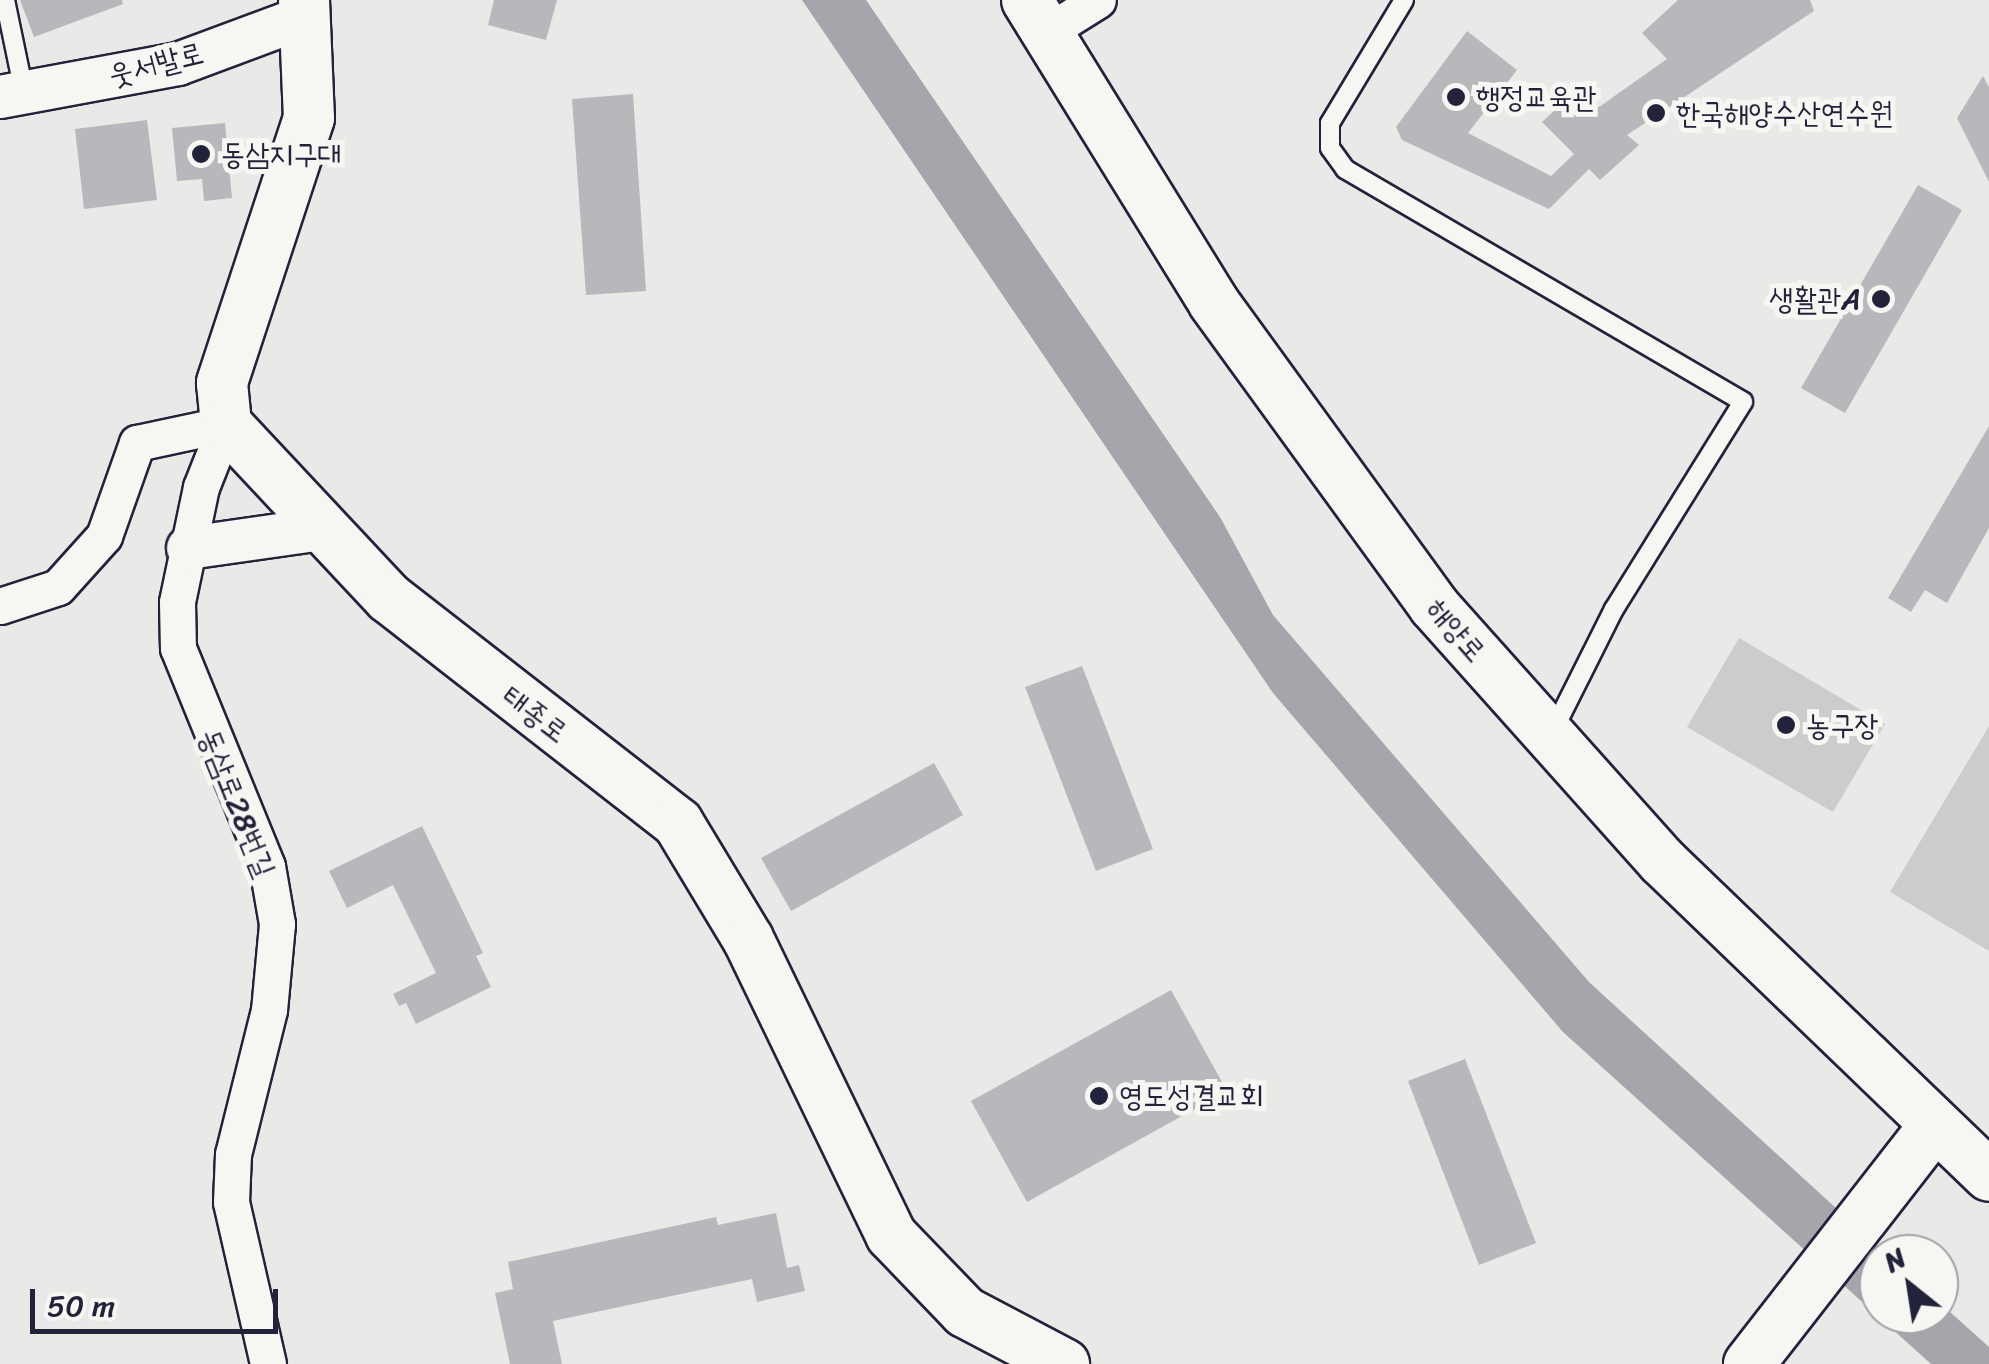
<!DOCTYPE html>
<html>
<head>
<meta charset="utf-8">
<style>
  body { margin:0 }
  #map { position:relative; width:1989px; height:1364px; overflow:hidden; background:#e9e9e7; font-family:Sriracha,"Poor Story",sans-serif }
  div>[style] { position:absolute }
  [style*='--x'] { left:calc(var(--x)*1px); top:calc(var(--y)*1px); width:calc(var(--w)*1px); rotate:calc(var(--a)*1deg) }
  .green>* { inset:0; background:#ccccce }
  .water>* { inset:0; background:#a5a5ac }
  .building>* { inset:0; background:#b8b8bc }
  .roads { filter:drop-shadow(2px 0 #22223b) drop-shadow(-2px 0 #22223b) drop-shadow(0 2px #22223b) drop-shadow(0 -2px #22223b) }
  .service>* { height:18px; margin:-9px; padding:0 9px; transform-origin:9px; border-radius:9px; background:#f6f6f2 }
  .minor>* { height:35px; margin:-17.5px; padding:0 17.5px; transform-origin:17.5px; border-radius:17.5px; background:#f6f6f2 }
  .tertiary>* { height:42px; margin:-21px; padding:0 21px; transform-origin:21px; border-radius:21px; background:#f6f6f2 }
  .secondary>* { height:50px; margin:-25px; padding:0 25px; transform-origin:25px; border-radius:25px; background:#f6f6f2 }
  .dots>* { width:28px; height:28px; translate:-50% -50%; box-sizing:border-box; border:5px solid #f6f6f2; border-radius:50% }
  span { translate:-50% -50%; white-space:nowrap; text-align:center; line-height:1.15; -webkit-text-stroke:10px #f6f6f2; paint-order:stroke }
  .street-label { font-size:30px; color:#22223b }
  .poi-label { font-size:30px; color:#22223b }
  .left { translate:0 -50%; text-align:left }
  .right { translate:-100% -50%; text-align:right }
  .north { position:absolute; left:1859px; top:1234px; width:100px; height:100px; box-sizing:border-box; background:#f6f6f2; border:2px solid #a1a1a9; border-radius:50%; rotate:330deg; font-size:28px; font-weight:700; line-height:40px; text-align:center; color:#22223b }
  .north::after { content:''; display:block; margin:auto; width:35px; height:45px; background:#22223b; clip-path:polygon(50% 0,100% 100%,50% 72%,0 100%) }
  .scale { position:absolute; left:30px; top:1289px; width:248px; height:45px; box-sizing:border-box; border:5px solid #22223b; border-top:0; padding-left:12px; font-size:30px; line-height:35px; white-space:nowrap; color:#22223b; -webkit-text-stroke:8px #f6f6f2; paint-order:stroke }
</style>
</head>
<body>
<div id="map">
  <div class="green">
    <div style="clip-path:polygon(1739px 638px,1885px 724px,1833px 812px,1687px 727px)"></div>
    <div style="clip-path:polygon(1989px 726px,1989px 951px,1890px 892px)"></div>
  </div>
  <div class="water">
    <div style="clip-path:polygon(802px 0,866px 0,1220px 517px,1273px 615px,1589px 982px,1886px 1254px,1879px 1254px,1879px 1314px,1939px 1314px,1939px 1302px,1989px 1347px,1989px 1364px,1931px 1364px,1563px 1032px,1273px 693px)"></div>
  </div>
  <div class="building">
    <div style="clip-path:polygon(20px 0,122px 0,123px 4px,34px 37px)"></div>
    <div style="clip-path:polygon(494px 0,557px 0,546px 40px,488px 25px)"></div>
    <div style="clip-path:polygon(1678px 0,1810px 0,1814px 11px,1627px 135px,1639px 145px,1600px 180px,1589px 169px,1549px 209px,1402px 140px,1396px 127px,1467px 31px,1517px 70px,1468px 133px,1551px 176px,1574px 154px,1542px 122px,1579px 88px,1599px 107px,1667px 59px,1642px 33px)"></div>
    <div style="clip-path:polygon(1983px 76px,1989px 87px,1989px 182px,1957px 118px)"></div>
    <div style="clip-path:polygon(633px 94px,646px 291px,586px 295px,572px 99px)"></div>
    <div style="clip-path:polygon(147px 120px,157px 200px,84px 209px,75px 129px)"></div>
    <div style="clip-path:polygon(225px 123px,232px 198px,204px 201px,202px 179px,177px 181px,172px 128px)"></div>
    <div style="clip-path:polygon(1918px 185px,1962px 210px,1845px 413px,1801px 388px)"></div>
    <div style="clip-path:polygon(1989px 426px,1989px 528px,1947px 603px,1925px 590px,1911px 612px,1888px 598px)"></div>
    <div style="clip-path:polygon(1082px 666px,1153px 849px,1096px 871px,1025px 687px)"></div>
    <div style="clip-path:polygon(934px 763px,963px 815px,791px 911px,761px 858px)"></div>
    <div style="clip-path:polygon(422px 826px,483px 953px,476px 956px,491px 987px,416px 1024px,406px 1003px,399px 1006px,393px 994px,436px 973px,393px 885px,347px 908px,329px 871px)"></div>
    <div style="clip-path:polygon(1171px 990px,1227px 1091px,1027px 1202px,971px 1101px)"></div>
    <div style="clip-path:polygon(1465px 1059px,1536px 1243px,1479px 1265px,1408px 1081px)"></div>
    <div style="clip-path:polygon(776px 1213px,787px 1268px,799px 1265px,805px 1291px,757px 1302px,752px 1279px,553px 1321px,562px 1364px,510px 1364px,495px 1293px,513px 1289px,508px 1262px,716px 1217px,718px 1225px)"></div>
  </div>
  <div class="roads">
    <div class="service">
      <div style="--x:5;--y:0;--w:94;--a:78.3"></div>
      <div style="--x:1404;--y:0;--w:144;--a:121"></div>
      <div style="--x:1330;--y:123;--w:25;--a:90"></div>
      <div style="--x:1330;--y:148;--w:26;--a:54"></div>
      <div style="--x:1345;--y:169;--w:461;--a:30.3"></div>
      <div style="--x:1743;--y:402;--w:244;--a:121.9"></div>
      <div style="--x:1614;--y:609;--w:136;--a:116.6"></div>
    </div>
    <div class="minor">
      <div style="--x:1047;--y:32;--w:60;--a:-32.1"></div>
      <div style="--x:226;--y:424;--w:68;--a:111.6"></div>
      <div style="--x:201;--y:487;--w:117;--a:101.8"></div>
      <div style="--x:177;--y:602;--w:46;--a:88.8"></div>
      <div style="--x:178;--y:648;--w:235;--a:67.8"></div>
      <div style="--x:267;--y:866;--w:59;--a:80.2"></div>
      <div style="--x:277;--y:924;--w:86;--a:95.3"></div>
      <div style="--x:269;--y:1010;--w:148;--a:104"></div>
      <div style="--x:233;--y:1154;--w:48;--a:92.4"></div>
      <div style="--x:231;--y:1202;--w:166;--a:77.1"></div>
      <div style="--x:0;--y:606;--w:61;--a:-18.1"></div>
      <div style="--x:58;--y:587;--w:69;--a:-48"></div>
      <div style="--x:104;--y:536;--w:99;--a:-70.5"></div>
      <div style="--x:137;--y:443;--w:91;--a:-12.1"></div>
    </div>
    <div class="tertiary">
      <div style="--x:0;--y:97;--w:181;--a:-10.5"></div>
      <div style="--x:178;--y:64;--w:138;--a:-20.4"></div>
      <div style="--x:188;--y:548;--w:134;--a:-8.1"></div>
    </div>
    <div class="secondary">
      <div style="--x:304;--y:0;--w:118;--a:87.6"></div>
      <div style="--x:309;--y:118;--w:279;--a:108.2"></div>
      <div style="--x:222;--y:383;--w:41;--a:84.4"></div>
      <div style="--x:226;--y:424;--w:238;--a:46.9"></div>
      <div style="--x:389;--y:598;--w:366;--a:37.9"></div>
      <div style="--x:678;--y:823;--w:135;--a:58.9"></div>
      <div style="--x:748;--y:939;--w:329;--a:64.2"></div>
      <div style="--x:891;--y:1235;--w:107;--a:46.1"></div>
      <div style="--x:965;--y:1312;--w:112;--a:27.7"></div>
      <div style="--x:1027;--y:0;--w:356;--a:58.3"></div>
      <div style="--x:1214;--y:303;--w:374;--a:54"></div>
      <div style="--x:1434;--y:606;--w:342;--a:48.2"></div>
      <div style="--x:1662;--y:861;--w:454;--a:43.9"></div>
      <div style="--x:1749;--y:1364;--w:301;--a:-52.1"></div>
    </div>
  </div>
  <div class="dots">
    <div style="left:1456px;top:97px;background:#22223b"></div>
    <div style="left:1656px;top:113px;background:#22223b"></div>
    <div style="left:201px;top:154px;background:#22223b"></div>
    <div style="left:1881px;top:299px;background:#22223b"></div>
    <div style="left:1786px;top:725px;background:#22223b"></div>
    <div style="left:1099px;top:1096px;background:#22223b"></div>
  </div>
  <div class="street-label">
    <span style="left:156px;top:64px;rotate:-14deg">웃서발로</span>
    <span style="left:1456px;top:630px;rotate:49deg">해양로</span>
    <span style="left:535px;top:714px;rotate:37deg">태종로</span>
    <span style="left:237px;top:803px;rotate:68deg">동삼로28번길</span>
  </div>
  <div class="poi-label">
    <span class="left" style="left:1476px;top:97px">행정교육관</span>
    <span class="left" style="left:1676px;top:113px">한국해양수산연수원</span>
    <span class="left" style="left:221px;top:154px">동삼지구대</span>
    <span class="right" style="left:1861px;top:299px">생활관A</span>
    <span class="left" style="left:1806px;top:725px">농구장</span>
    <span class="left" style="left:1119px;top:1096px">영도성결교회</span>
  </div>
  <div class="north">N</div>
  <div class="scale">50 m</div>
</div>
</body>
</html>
